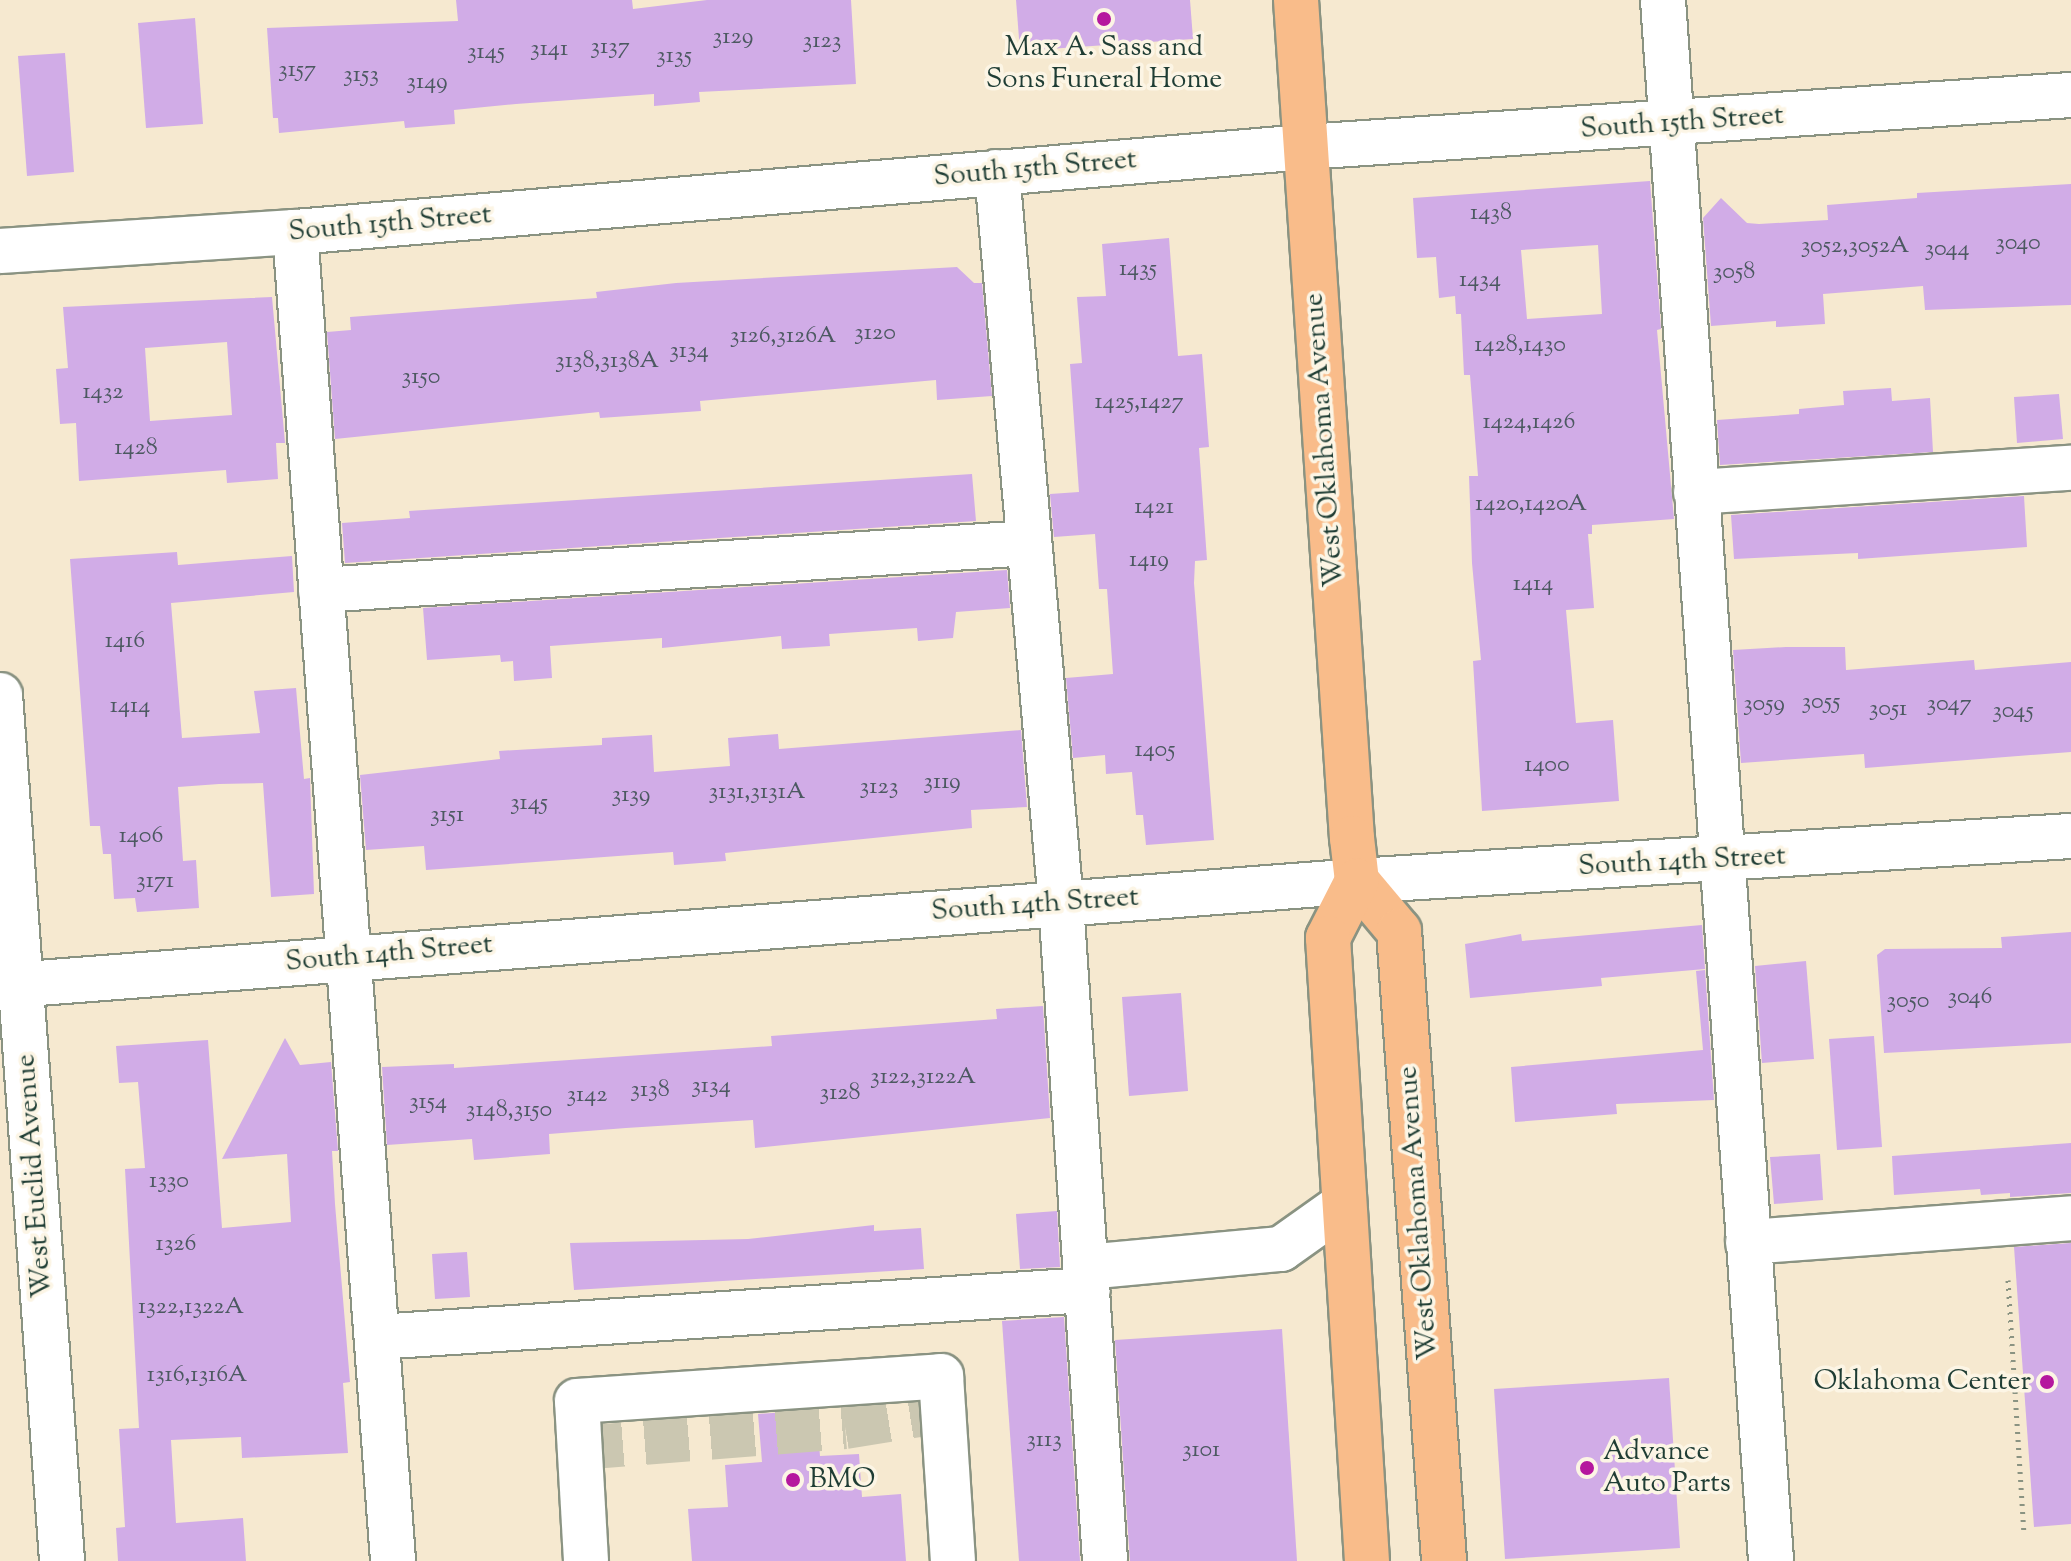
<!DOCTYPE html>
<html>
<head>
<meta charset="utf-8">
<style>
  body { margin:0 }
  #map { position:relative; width:2071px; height:1561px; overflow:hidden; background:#f6e9d0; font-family:"Sorts Mill Goudy",serif }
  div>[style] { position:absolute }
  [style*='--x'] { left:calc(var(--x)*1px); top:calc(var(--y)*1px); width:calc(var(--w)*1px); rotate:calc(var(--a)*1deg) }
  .building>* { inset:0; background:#d1ace7 }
  .minor-tunnel>* { height:44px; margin-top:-22px; transform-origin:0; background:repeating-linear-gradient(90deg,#cbc7b1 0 44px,transparent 0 66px) }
  .path>* { height:5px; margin-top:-2.5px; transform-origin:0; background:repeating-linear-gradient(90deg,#8a9382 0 2px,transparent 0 8px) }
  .roads { filter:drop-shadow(2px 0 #8a9382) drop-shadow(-2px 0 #8a9382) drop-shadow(0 2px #8a9382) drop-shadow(0 -2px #8a9382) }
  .minor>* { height:44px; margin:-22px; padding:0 22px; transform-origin:22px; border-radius:22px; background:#fff }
  .major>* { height:44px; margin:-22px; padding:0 22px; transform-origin:22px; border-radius:22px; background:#f9bc8a }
  .dots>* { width:22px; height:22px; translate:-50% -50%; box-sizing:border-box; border:4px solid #fcf5e5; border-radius:50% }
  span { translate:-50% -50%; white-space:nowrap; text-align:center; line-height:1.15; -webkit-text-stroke:7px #fcf5e5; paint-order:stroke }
  .number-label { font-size:24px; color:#4c5961 }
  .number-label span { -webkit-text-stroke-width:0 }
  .poi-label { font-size:28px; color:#1f3d34 }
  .right { translate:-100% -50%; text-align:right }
  .left { translate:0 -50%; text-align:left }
  .street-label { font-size:28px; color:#1f3d34 }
</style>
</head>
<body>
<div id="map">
  <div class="building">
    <div style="clip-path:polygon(456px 0,632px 0,633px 9px,707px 0,851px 0,856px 84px,699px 92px,700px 102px,654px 106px,654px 94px,516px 104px,454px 110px,455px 124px,405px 128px,404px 121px,279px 133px,278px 118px,273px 118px,267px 28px,458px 21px)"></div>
    <div style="clip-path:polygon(1016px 0,1190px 0,1193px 39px,1020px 51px)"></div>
    <div style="clip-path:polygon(195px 18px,203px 124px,146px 128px,138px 23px)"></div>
    <div style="clip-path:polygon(65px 53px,74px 172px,27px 176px,18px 56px)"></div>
    <div style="clip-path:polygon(evenodd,1650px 181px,1661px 329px,1657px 330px,1674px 519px,1592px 525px,1592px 534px,1588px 534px,1594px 608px,1566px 610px,1576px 723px,1613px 720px,1619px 801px,1482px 811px,1473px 661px,1481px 660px,1472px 563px,1469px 476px,1478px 476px,1470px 375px,1464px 375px,1461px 314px,1456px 314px,1455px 296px,1439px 298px,1436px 257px,1417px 258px,1413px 198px,1650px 181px,1598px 245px,1602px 314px,1527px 319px,1521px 250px,1598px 245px)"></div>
    <div style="clip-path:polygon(2071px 184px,2071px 305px,1925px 310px,1923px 286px,1823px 294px,1825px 324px,1776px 327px,1776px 321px,1711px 326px,1703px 218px,1721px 198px,1747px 223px,1759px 224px,1828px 220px,1827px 205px,1917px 198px,1917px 193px)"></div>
    <div style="clip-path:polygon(1169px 238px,1178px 356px,1202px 354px,1209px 447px,1199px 448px,1207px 560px,1195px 561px,1194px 583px,1214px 840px,1146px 845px,1143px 815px,1136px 815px,1132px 772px,1106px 774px,1105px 755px,1073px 758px,1066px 678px,1113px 674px,1107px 589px,1099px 589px,1095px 534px,1054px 537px,1050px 494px,1079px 492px,1070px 364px,1082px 363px,1077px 297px,1106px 296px,1102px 244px)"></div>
    <div style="clip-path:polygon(957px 267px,974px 283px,982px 283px,992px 396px,937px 400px,936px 380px,700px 401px,701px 411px,600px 418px,599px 412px,335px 439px,327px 332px,351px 330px,350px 317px,597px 298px,596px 292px,676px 283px)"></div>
    <div style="clip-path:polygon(evenodd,272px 297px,285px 443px,276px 443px,278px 479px,227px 483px,226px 470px,79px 481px,76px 423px,60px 424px,56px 369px,68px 368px,63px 307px,272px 297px,227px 342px,232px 415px,150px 421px,145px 348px,227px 342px)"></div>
    <div style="clip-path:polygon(1891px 388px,1892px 401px,1930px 398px,1933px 452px,1720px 465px,1717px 420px,1799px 414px,1799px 409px,1844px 405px,1843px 391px)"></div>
    <div style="clip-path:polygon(2059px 394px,2063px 439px,2017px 443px,2014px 397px)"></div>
    <div style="clip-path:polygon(972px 474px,976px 521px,345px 563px,342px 523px,410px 518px,409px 511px)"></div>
    <div style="clip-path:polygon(2024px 496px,2027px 547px,1858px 559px,1858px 553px,1734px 559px,1731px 515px)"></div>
    <div style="clip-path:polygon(177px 552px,178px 565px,292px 556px,294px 592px,171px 603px,182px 738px,260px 733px,254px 691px,296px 688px,304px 779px,310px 778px,314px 894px,271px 897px,263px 783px,219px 784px,178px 787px,183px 861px,196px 860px,199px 908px,137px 912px,135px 898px,114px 899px,111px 854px,103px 854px,100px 826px,90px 826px,70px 559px)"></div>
    <div style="clip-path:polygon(1007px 570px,1010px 608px,956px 612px,953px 638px,918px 641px,917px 628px,829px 634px,830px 646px,782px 649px,781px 636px,662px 648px,662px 638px,550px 646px,552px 678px,514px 681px,513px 661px,501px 662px,500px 655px,427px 660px,423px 608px)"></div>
    <div style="clip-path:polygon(1786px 647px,1845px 647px,1846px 670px,1974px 660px,1975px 670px,2071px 662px,2071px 752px,1865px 768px,1864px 754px,1741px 763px,1733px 650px)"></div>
    <div style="clip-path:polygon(1021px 730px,1027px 807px,971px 810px,972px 828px,725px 853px,726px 861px,674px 865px,673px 852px,426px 870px,424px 846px,366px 850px,360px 775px,500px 759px,499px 751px,602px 745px,602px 738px,652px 735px,654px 772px,730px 766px,728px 738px,778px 734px,779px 749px)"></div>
    <div style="clip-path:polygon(1702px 925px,1705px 969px,1601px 978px,1602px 986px,1470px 998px,1465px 944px,1521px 934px,1522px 941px)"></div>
    <div style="clip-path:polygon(2071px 932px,2071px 1043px,1884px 1053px,1877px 955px,1885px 949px,2002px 948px,2001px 937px)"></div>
    <div style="clip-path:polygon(1806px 961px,1814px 1059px,1762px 1063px,1755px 966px)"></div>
    <div style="clip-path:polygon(1705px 970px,1714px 1100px,1616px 1104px,1617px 1114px,1515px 1122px,1511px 1067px,1703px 1050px,1696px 971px)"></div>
    <div style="clip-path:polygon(1181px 993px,1188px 1091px,1129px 1096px,1122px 997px)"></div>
    <div style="clip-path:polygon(1043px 1006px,1050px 1118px,755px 1148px,753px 1120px,626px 1128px,549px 1134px,550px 1154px,474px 1160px,472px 1139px,387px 1145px,382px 1067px,454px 1064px,454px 1068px,772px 1046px,771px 1036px,997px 1019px,996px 1009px)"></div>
    <div style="clip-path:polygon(1874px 1036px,1882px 1147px,1837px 1150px,1829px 1039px)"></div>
    <div style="clip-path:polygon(285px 1038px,300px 1065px,331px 1062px,338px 1151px,332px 1151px,335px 1204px,350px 1382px,343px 1383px,348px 1453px,242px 1458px,241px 1437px,171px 1440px,176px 1523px,243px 1518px,246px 1561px,118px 1561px,116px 1528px,125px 1527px,119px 1429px,139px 1428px,125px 1169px,145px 1168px,138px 1082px,119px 1083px,116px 1046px,208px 1040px,222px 1228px,291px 1222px,287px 1154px,222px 1159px)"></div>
    <div style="clip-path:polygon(2071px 1143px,2071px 1193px,2010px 1197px,2010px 1193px,1981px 1195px,1980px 1189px,1894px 1195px,1892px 1156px)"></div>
    <div style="clip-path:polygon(1820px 1154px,1823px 1200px,1774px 1204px,1770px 1157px)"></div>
    <div style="clip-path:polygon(1057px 1211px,1060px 1267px,1020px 1269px,1016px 1214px)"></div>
    <div style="clip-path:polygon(874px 1225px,874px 1231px,921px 1228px,924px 1269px,574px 1290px,570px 1243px,748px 1239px)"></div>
    <div style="clip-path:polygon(2071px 1243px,2071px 1524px,2034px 1527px,2014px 1247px)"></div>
    <div style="clip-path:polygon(467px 1252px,470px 1297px,435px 1299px,432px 1254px)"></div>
    <div style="clip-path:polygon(1064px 1317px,1080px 1561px,1019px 1561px,1002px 1321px)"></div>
    <div style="clip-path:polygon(1282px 1329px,1297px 1561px,1130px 1561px,1115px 1340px)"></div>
    <div style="clip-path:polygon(1669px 1378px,1680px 1548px,1505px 1559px,1494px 1389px)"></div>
    <div style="clip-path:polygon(816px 1410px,820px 1456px,859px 1454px,862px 1497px,901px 1494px,906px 1561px,692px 1561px,688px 1509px,728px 1507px,725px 1465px,762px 1462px,758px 1414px)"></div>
  </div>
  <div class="minor-tunnel">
    <div style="--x:579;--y:1448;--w:267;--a:-4.5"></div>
    <div style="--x:845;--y:1427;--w:100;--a:-9.2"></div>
  </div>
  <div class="path">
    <div style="--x:2008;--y:1280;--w:255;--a:86.4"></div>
  </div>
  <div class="roads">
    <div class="minor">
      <div style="--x:1663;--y:0;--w:1565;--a:86.04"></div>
      <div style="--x:997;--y:172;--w:734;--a:85"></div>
      <div style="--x:1061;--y:903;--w:659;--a:86.17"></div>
      <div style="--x:295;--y:232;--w:1333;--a:85.78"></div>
      <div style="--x:0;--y:251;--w:296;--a:-3.7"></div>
      <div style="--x:295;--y:232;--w:1015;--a:-4.81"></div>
      <div style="--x:1306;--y:147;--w:767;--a:-3.89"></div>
      <div style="--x:1696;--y:492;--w:376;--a:-3.7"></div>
      <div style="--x:321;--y:590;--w:710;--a:-3.8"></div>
      <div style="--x:0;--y:695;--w:868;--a:85.9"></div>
      <div style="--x:0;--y:986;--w:1361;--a:-4.42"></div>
      <div style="--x:1357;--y:881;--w:715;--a:-3.61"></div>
      <div style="--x:1748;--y:1242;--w:324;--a:-4.2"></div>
      <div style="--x:1086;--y:1267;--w:196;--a:-5.3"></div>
      <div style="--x:1281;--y:1249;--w:76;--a:-35.4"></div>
      <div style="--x:377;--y:1337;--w:712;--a:-3.79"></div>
      <div style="--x:586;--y:1561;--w:160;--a:-93.2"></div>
      <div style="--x:577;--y:1401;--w:365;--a:-3.9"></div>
      <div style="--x:941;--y:1376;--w:185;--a:86.3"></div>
    </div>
    <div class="major">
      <div style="--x:1296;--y:0;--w:840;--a:86.18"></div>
      <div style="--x:1352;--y:838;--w:43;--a:83.4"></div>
      <div style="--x:1357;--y:881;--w:65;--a:50"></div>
      <div style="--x:1399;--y:931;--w:632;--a:85.91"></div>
      <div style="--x:1357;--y:881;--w:64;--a:117"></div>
      <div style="--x:1328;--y:938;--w:624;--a:86.42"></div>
    </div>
  </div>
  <div class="dots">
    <div style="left:1104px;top:19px;background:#b5179e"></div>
    <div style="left:2047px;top:1382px;background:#b5179e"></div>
    <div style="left:1587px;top:1468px;background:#b5179e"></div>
    <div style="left:793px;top:1480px;background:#b5179e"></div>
  </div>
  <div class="number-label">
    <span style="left:733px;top:38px">3129</span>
    <span style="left:822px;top:42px">3123</span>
    <span style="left:610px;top:48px">3137</span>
    <span style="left:549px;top:50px">3141</span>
    <span style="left:486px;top:53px">3145</span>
    <span style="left:674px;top:57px">3135</span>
    <span style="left:297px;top:71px">3157</span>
    <span style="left:361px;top:76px">3153</span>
    <span style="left:427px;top:83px">3149</span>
    <span style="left:1491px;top:214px">1438</span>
    <span style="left:2018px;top:244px">3040</span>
    <span style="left:1855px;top:247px">3052,3052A</span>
    <span style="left:1947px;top:250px">3044</span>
    <span style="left:1138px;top:270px">1435</span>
    <span style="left:1734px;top:273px">3058</span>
    <span style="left:1480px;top:281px">1434</span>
    <span style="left:875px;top:334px">3120</span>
    <span style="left:783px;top:337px">3126,3126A</span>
    <span style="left:1520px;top:346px">1428,1430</span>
    <span style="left:689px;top:352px">3134</span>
    <span style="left:607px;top:362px">3138,3138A</span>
    <span style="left:421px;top:378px">3150</span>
    <span style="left:103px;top:393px">1432</span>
    <span style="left:1139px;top:403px">1425,1427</span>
    <span style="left:1529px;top:423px">1424,1426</span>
    <span style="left:136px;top:449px">1428</span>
    <span style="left:1531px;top:505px">1420,1420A</span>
    <span style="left:1154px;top:508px">1421</span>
    <span style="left:1149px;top:561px">1419</span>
    <span style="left:1533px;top:585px">1414</span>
    <span style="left:125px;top:642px">1416</span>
    <span style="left:1821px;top:703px">3055</span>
    <span style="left:1764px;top:705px">3059</span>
    <span style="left:1949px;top:705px">3047</span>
    <span style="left:130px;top:707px">1414</span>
    <span style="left:1888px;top:710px">3051</span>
    <span style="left:2013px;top:712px">3045</span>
    <span style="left:1155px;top:751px">1405</span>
    <span style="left:1547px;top:766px">1400</span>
    <span style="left:942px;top:783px">3119</span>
    <span style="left:879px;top:788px">3123</span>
    <span style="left:757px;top:793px">3131,3131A</span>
    <span style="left:631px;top:796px">3139</span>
    <span style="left:529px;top:804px">3145</span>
    <span style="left:447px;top:816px">3151</span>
    <span style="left:141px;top:837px">1406</span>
    <span style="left:155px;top:882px">3171</span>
    <span style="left:1970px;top:998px">3046</span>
    <span style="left:1908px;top:1002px">3050</span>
    <span style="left:923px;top:1078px">3122,3122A</span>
    <span style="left:711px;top:1087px">3134</span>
    <span style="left:650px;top:1091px">3138</span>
    <span style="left:840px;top:1094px">3128</span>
    <span style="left:587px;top:1096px">3142</span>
    <span style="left:428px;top:1103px">3154</span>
    <span style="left:509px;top:1111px">3148,3150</span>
    <span style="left:169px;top:1182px">1330</span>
    <span style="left:176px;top:1245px">1326</span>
    <span style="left:191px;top:1308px">1322,1322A</span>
    <span style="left:197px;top:1376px">1316,1316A</span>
    <span style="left:1044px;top:1441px">3113</span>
    <span style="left:1201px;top:1451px">3101</span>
  </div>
  <div class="poi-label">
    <span style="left:1104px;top:64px">Max A. Sass and<br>Sons Funeral Home</span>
    <span class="right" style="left:2031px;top:1382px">Oklahoma Center</span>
    <span class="left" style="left:1603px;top:1468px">Advance<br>Auto Parts</span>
    <span class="left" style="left:809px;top:1480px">BMO</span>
  </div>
  <div class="street-label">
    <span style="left:1682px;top:123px;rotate:-4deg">South 15th Street</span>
    <span style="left:1035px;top:169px;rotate:-5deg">South 15th Street</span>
    <span style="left:390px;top:224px;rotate:-5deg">South 15th Street</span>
    <span style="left:1325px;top:440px;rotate:-94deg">West Oklahoma Avenue</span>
    <span style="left:1682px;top:862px;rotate:-3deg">South 14th Street</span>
    <span style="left:1035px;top:905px;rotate:-4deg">South 14th Street</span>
    <span style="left:389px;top:954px;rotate:-5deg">South 14th Street</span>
    <span style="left:35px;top:1176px;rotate:-94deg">West Euclid Avenue</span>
    <span style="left:1419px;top:1213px;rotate:-94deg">West Oklahoma Avenue</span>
  </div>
</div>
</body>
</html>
